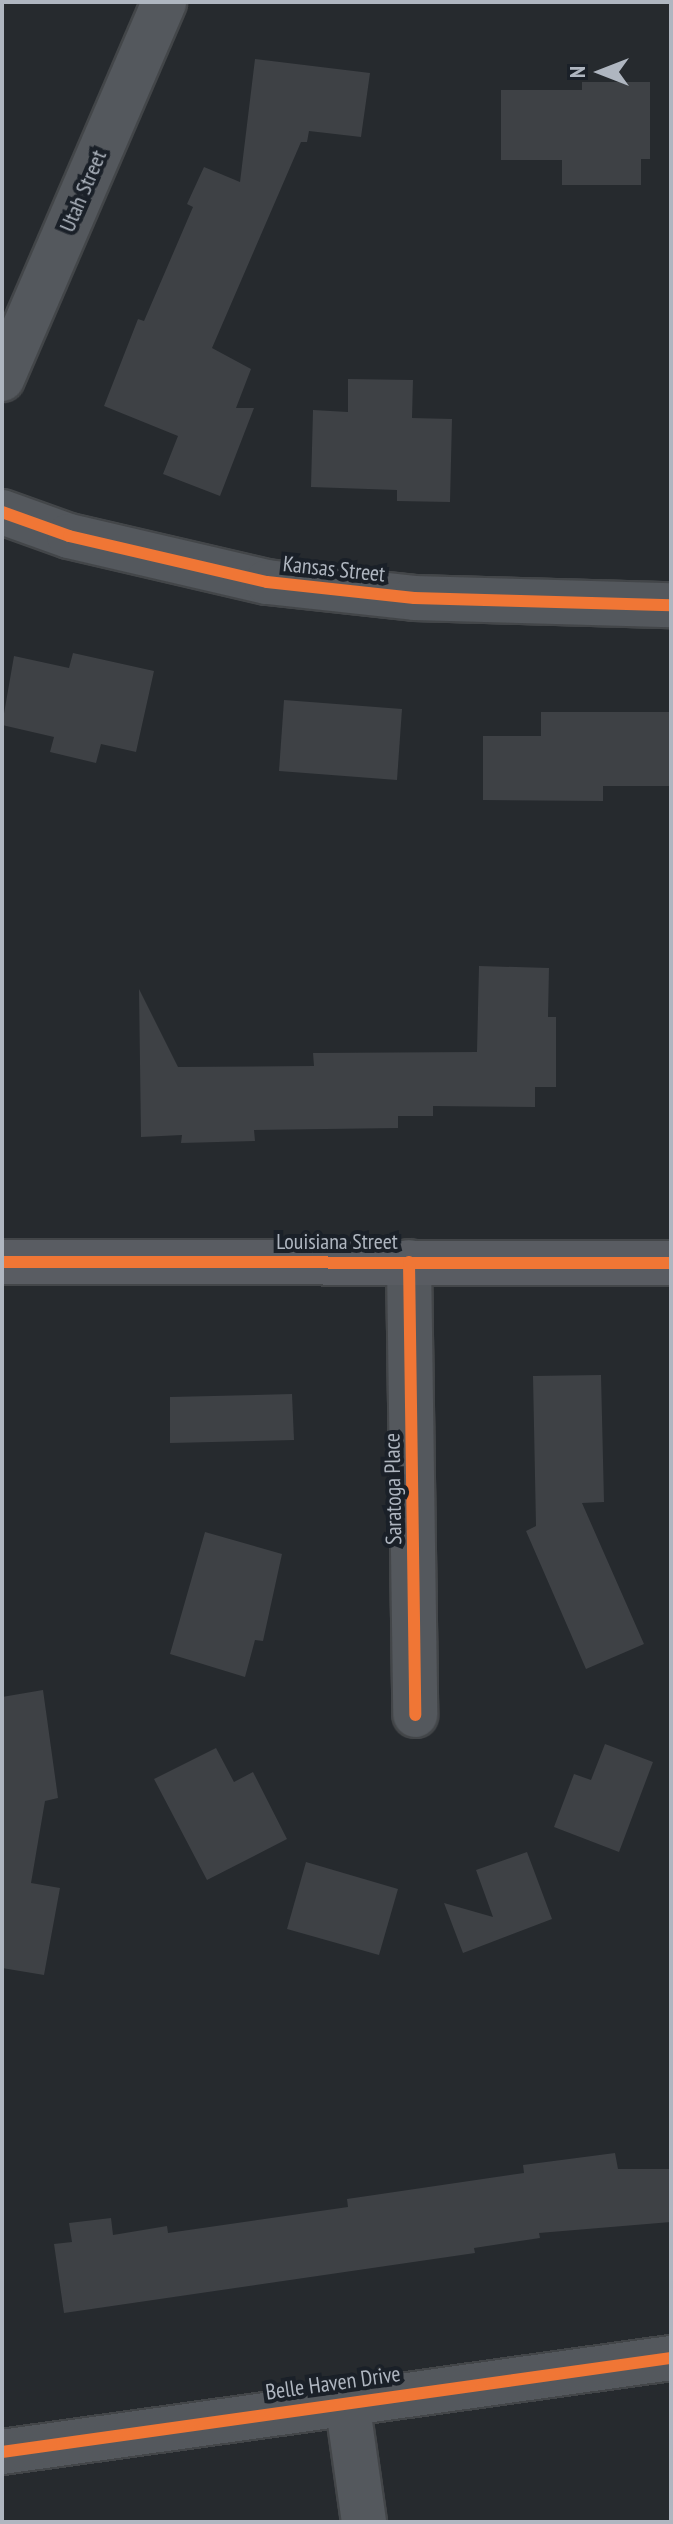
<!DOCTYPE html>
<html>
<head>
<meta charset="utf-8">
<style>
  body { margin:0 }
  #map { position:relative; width:673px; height:2524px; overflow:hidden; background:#262a2e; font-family:"PT Sans Narrow",sans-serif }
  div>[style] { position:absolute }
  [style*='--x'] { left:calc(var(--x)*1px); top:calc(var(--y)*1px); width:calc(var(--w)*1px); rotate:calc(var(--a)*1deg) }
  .building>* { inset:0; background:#3e4145 }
  .roads { filter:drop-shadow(2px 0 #434649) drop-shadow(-2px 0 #434649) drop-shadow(0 2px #434649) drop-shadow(0 -2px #434649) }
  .street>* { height:44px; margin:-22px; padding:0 22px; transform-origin:22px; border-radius:22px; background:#54585d }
  .secondary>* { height:44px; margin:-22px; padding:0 22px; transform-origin:22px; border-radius:22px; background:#595c62 }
  .cycleway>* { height:12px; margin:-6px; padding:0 6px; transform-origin:6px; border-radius:6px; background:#f07635 }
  span { translate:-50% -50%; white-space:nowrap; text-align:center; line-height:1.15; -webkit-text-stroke:8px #1a2028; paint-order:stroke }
  .street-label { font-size:22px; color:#afb6c0 }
  .frame { position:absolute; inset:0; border:4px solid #afb6c0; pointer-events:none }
  .north { position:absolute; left:561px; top:32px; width:80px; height:80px; -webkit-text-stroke:6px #1a2028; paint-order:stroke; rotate:270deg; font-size:22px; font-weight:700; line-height:32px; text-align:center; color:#afb6c0 }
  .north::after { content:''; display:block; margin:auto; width:28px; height:36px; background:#afb6c0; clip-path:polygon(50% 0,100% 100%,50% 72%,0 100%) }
</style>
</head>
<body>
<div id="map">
  <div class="building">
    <div style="clip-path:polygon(255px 59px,370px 73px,361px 137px,309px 131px,307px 142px,301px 142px,212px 348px,251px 369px,236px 408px,254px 408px,220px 496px,163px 474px,178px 436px,104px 406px,138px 319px,144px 321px,193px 207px,187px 204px,204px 167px,240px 182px)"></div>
    <div style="clip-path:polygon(582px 82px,650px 82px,650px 159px,641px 159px,641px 185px,562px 185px,562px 160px,501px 160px,501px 90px,582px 90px)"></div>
    <div style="clip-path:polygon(348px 379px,413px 380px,412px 418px,452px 419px,450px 502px,397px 501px,397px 490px,311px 487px,313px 410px,348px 412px)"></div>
    <div style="clip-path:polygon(73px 653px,154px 671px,136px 752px,101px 744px,96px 763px,50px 752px,54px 737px,2px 725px,14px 656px,69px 668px)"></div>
    <div style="clip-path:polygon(284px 700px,402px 709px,397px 780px,279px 771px)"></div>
    <div style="clip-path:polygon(541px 712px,671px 712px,671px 786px,603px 786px,603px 801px,483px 800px,483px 736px,541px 736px)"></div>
    <div style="clip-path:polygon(479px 966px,549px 968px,548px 1017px,556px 1017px,556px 1087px,535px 1087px,535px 1107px,433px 1106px,433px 1116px,398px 1116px,398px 1128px,254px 1130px,255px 1141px,181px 1143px,182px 1135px,141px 1137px,139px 989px,178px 1067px,314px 1066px,313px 1053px,477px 1052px)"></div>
    <div style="clip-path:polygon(601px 1375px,604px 1502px,582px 1503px,644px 1644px,586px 1669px,526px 1531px,536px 1526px,533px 1376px)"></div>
    <div style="clip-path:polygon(292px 1394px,294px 1440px,170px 1443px,170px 1397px)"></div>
    <div style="clip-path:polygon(205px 1532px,282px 1554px,263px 1641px,255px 1640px,245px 1677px,170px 1654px)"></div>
    <div style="clip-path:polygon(43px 1690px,58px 1798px,45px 1801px,31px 1883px,60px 1888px,44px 1975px,2px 1968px,2px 1697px)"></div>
    <div style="clip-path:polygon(605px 1744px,653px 1762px,619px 1852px,554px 1827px,574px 1774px,591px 1780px)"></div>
    <div style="clip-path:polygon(216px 1748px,234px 1782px,253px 1772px,287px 1839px,207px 1880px,154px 1779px)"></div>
    <div style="clip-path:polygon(527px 1852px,552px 1919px,463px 1953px,444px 1903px,493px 1917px,476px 1870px)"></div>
    <div style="clip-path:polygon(306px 1862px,398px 1889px,379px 1955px,287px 1929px)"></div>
    <div style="clip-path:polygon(615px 2153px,618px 2169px,671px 2169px,671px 2222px,539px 2233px,540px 2238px,474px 2248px,475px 2253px,64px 2313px,54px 2244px,72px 2242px,69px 2223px,111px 2218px,113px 2235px,167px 2226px,168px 2233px,348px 2207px,347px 2199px,524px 2173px,523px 2165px)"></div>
  </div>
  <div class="roads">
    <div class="street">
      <div style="--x:2;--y:379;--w:410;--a:-66.7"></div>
      <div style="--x:2;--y:512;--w:71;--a:19.7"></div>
      <div style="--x:69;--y:536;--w:203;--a:13.1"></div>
      <div style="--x:267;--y:582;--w:148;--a:6.2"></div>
      <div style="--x:414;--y:598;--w:257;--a:1.6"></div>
      <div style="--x:409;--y:1262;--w:453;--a:89.2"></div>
      <div style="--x:347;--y:2401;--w:122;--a:82"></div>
      <div style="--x:2;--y:2452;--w:676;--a:-8"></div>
    </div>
    <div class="secondary">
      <div style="--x:2;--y:1262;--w:669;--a:0.09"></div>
    </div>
  </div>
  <div class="cycleway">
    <div style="--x:2;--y:512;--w:71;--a:19.7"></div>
    <div style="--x:69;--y:536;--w:203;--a:13.1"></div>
    <div style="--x:267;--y:582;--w:148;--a:6.2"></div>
    <div style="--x:414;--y:598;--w:257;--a:1.6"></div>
    <div style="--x:2;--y:1262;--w:669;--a:0.09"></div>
    <div style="--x:409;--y:1262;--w:453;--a:89.2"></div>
    <div style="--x:2;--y:2452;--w:676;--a:-8"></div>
  </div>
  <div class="street-label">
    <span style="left:83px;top:191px;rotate:-67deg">Utah Street</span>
    <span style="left:334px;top:569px;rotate:6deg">Kansas Street</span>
    <span style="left:337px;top:1242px">Louisiana Street</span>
    <span style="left:393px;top:1489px;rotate:-91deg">Saratoga Place</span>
    <span style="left:333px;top:2383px;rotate:-8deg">Belle Haven Drive</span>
  </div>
  <div class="frame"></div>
  <div class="north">N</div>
</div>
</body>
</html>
